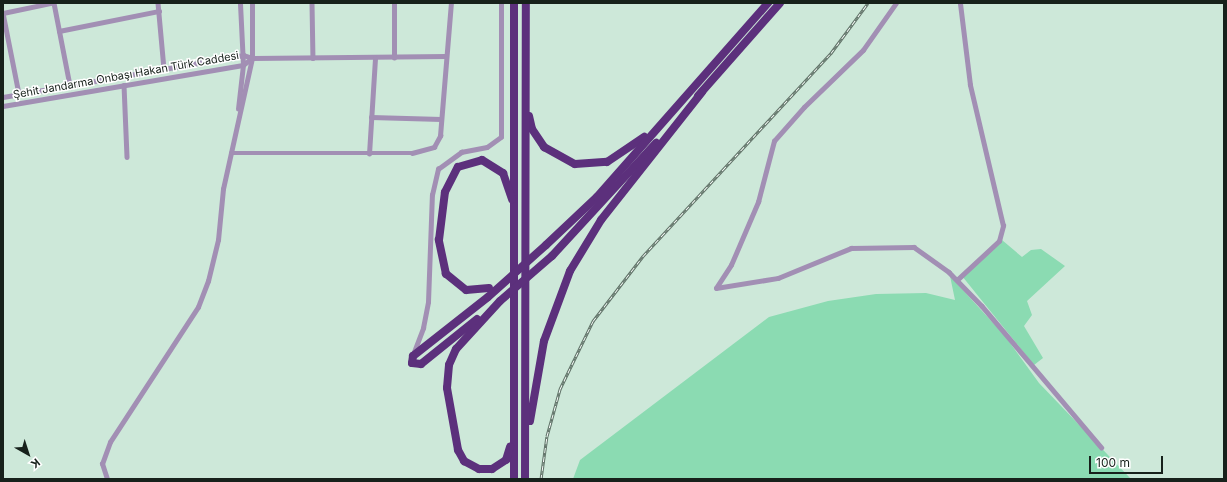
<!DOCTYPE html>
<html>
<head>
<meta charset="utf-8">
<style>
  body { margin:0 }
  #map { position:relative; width:1227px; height:482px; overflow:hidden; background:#cde8d9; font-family:Inter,sans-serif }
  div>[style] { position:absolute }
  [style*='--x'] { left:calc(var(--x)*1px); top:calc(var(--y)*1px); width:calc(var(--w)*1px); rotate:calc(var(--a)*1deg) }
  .green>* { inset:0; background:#8bdbb2 }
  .street>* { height:4.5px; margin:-2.25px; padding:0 2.25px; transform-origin:2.25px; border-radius:2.25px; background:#a28fb4 }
  .highway>* { height:8px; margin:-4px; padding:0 4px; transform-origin:4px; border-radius:4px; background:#5c307c }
  .rail>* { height:3px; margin-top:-1.5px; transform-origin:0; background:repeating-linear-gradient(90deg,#fff 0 4.5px,#5f7066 0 9px); box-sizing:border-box; border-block:1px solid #5f7066 }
  .highway-bridge>* { height:8px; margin:-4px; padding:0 4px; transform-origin:4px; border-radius:4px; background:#5c307c }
  span { translate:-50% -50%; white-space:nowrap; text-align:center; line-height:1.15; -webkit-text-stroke:3px #fff; paint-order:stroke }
  .street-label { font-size:11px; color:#17211b }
  .frame { position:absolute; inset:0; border:4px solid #17211b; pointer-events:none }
  .north { position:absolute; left:8px; top:434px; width:40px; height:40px; -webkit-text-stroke:3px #fff; paint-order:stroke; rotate:141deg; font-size:11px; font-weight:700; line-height:16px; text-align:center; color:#17211b }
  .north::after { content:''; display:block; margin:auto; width:14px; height:18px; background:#17211b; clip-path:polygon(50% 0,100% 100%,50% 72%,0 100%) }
  .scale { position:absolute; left:1089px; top:456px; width:74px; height:18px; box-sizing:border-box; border:2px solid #17211b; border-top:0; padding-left:5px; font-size:12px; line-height:14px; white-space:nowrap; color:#17211b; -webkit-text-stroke:3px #fff; paint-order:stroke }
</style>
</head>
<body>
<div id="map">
  <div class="green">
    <div style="clip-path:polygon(1002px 240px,1022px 257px,1031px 250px,1041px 249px,1065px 266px,1027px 301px,1032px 315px,1024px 326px,1043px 358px,1034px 365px,962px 276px)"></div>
    <div style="clip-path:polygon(950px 276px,1005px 336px,1039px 383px,1131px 479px,573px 479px,580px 460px,769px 317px,828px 301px,876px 294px,926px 293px,955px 300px)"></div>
  </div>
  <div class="street">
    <div style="--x:54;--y:3;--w:84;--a:79"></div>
    <div style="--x:158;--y:3;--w:66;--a:84.8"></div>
    <div style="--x:312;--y:3;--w:55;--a:89"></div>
    <div style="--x:3;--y:13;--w:83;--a:78.8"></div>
    <div style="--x:3;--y:13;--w:49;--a:-11.8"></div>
    <div style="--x:59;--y:31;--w:102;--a:-11.3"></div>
    <div style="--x:394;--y:58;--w:55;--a:-90"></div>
    <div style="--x:124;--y:85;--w:72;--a:87.6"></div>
    <div style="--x:3;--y:97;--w:244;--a:-9.9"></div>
    <div style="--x:243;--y:55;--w:9;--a:18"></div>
    <div style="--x:252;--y:58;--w:194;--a:-0.6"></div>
    <div style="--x:3;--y:106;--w:243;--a:-9.7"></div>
    <div style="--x:243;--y:65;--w:11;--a:-38"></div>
    <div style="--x:238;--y:109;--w:44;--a:-83.5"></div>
    <div style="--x:243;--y:65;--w:62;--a:-92.8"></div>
    <div style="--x:371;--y:117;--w:70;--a:1.6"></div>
    <div style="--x:231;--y:153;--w:181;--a:0"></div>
    <div style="--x:412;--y:153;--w:23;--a:-15"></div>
    <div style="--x:434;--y:147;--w:13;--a:-61"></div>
    <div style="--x:440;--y:136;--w:133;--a:-85.3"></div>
    <div style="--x:369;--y:154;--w:96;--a:-86.4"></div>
    <div style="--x:957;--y:280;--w:57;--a:-42.9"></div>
    <div style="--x:999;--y:241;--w:16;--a:-75"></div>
    <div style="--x:1003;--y:226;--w:145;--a:-103.2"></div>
    <div style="--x:970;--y:85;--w:83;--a:-97"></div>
    <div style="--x:716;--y:288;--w:63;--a:-9.2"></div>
    <div style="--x:778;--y:278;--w:79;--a:-22.3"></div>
    <div style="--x:851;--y:248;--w:63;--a:-0.9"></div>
    <div style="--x:914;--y:247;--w:43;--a:35.5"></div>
    <div style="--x:949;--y:272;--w:47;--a:45.9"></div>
    <div style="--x:982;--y:306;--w:185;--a:49.8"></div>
    <div style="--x:716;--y:288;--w:27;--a:-57"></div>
    <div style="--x:731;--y:265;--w:69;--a:-66.8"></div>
    <div style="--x:758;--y:202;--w:63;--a:-75.3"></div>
    <div style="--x:774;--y:141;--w:45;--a:-48.6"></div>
    <div style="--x:804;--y:107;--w:82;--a:-44"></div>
    <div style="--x:863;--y:50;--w:57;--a:-54.9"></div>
    <div style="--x:412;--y:357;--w:31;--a:-69"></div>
    <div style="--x:423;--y:328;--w:26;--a:-79"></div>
    <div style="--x:428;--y:302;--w:107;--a:-87.9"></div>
    <div style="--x:432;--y:195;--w:27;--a:-77"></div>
    <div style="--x:438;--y:169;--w:29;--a:-36"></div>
    <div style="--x:461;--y:152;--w:26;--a:-11"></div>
    <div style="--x:487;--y:147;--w:17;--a:-36"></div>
    <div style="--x:501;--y:137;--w:134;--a:-90"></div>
    <div style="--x:107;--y:479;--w:16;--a:-108"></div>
    <div style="--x:102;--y:464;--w:23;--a:-70"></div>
    <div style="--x:110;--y:442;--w:161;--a:-56.9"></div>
    <div style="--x:198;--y:307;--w:28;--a:-69"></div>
    <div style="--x:208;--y:281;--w:42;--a:-76.3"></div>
    <div style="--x:218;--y:240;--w:51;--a:-84.4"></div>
    <div style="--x:223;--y:189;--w:134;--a:-77.5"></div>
    <div style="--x:252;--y:58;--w:55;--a:-90"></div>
  </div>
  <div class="highway">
    <div style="--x:514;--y:3;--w:476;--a:90"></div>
    <div style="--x:698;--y:96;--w:124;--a:-48.6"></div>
    <div style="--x:529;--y:116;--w:13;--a:77"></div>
    <div style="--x:532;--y:129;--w:22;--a:56"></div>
    <div style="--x:544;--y:147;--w:35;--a:29"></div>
    <div style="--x:575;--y:164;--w:32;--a:-4"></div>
    <div style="--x:607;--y:162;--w:45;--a:-34"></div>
    <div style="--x:546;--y:245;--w:70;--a:-43.3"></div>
    <div style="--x:597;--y:197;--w:259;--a:-48.6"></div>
    <div style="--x:552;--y:256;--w:154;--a:-47.4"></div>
    <div style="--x:489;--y:288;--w:23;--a:175"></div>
    <div style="--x:466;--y:290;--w:26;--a:-141"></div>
    <div style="--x:446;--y:274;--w:35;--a:-102"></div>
    <div style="--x:439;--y:240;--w:48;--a:-82.9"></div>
    <div style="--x:445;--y:192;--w:28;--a:-63"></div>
    <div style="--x:458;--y:167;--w:25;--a:-16"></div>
    <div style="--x:482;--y:160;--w:25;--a:32"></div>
    <div style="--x:503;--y:173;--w:28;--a:71"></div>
    <div style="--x:500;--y:301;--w:65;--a:132.5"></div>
    <div style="--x:456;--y:349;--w:17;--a:114"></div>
    <div style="--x:449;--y:365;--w:23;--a:95"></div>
    <div style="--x:447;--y:388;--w:63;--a:79.9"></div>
    <div style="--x:458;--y:450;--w:13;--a:61"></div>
    <div style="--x:464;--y:461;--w:17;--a:28"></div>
    <div style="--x:479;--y:469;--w:13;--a:0"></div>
    <div style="--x:492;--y:469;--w:17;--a:-33"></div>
    <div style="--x:506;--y:460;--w:14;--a:-73"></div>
    <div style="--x:477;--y:319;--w:72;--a:141.2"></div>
    <div style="--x:421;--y:364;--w:9;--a:-174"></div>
    <div style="--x:412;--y:363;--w:7;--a:-82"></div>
    <div style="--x:413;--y:356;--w:95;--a:-38.2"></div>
    <div style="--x:530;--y:421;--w:81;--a:-80.1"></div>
    <div style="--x:544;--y:341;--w:75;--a:-69.6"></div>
    <div style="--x:570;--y:271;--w:60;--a:-58.7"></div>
    <div style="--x:601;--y:220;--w:163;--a:-51.7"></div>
    <div style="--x:525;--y:479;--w:476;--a:-89.9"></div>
  </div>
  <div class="rail">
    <div style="--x:541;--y:479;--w:43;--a:-82.1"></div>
    <div style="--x:547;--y:436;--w:49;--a:-74.5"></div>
    <div style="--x:560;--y:389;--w:76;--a:-64.1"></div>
    <div style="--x:593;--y:321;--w:82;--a:-52.4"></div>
    <div style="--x:643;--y:256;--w:277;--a:-47.2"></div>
    <div style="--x:831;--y:53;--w:62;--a:-53.5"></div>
  </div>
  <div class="highway-bridge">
    <div style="--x:488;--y:297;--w:78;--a:-41.9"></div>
    <div style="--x:500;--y:301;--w:69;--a:-40.9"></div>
  </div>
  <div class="street-label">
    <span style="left:126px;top:75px;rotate:-10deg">Şehit Jandarma Onbaşı Hakan Türk Caddesi</span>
  </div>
  <div class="frame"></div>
  <div class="north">K</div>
  <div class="scale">100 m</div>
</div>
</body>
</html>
